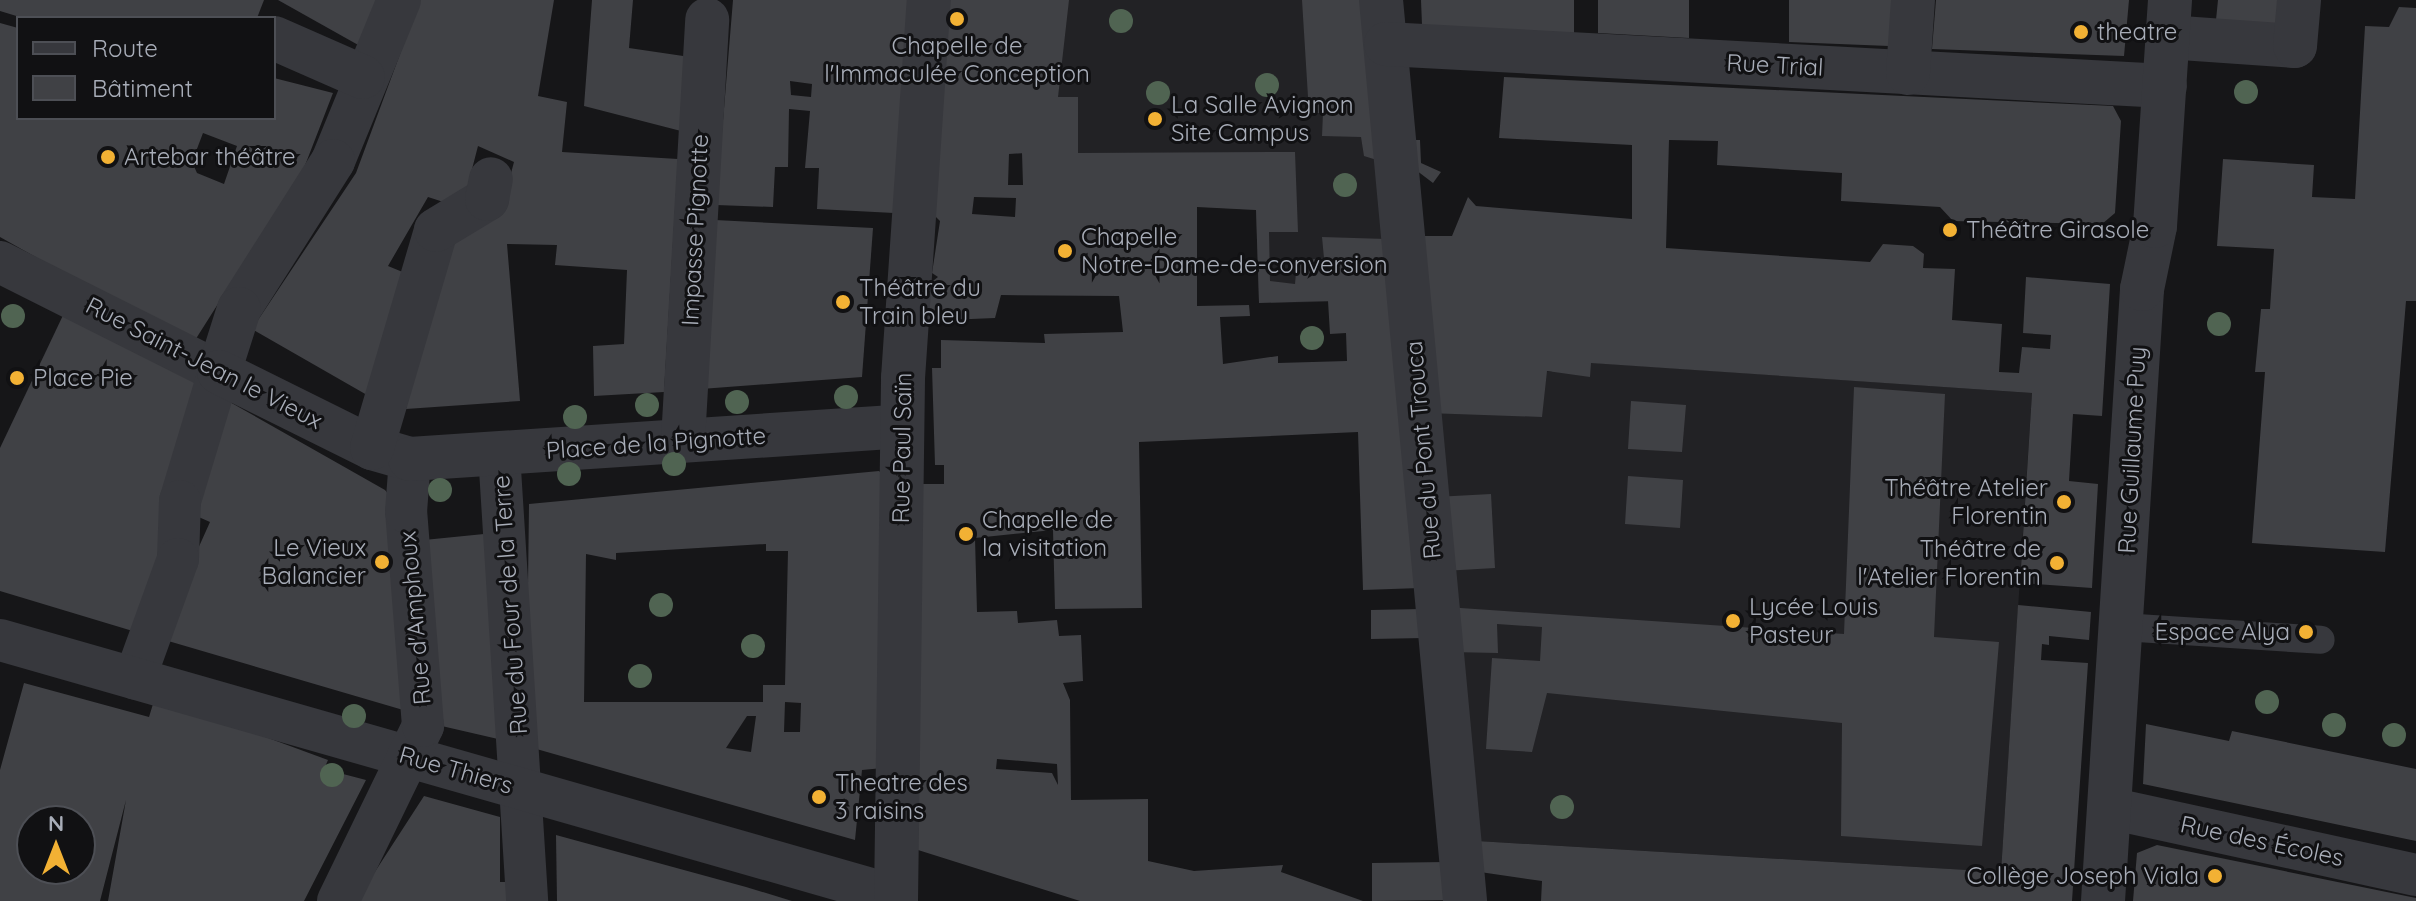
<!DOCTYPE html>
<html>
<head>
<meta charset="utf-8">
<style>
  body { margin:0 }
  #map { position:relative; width:2416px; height:901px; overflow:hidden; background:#161618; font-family:Quicksand,sans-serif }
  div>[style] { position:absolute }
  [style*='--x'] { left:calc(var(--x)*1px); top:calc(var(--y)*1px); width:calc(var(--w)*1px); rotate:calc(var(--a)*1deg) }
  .built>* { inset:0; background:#222225 }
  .building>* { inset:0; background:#404145 }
  .service>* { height:28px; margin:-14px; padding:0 14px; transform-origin:14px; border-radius:14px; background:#37383d }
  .pedestrian>* { height:42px; margin:-21px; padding:0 21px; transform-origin:21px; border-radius:21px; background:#37383d }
  .minor>* { height:44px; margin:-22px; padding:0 22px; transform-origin:22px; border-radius:22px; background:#37383d }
  .trees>* { width:24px; height:24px; margin:-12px; border-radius:50%; background:#506452 }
  .dots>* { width:22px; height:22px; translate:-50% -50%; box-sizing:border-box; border:4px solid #111113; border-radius:50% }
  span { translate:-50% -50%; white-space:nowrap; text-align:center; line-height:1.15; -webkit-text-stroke:6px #111113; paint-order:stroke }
  .poi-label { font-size:24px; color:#a8adb8 }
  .left { translate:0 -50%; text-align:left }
  .right { translate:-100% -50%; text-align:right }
  .street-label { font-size:24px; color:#a8adb8 }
  .legend { position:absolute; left:16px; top:16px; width:260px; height:104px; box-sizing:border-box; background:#111113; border:2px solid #4d4f55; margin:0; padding:10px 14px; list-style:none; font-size:24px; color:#a8adb8 }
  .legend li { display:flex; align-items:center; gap:16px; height:40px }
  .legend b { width:40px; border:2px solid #4d4f55 }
  .north { position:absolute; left:16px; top:805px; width:80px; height:80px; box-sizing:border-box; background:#111113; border:2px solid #4d4f55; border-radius:50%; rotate:0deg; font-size:22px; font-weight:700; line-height:32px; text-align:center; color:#a8adb8 }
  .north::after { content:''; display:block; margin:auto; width:28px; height:36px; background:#f2b134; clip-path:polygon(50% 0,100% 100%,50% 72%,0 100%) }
</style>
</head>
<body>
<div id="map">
  <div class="built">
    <div style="clip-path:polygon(943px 0,1366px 0,1392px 301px,1259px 303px,1256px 210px,1081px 200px,1052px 153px,931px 156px)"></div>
    <div style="clip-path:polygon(1421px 357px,1552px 372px,1554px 360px,2032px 393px,2001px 872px,1477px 841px)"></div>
  </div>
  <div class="building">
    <div style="clip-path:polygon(0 0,264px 0,257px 18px,23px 18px,0 11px)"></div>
    <div style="clip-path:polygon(278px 0,383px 0,360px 46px)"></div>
    <div style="clip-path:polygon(420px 0,554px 0,538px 96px,567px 102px,562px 152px,678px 159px,664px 392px,594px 396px,593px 346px,624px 344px,627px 270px,555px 265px,557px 245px,507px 244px,520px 401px,406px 409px,443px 244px,503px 203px,514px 162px,478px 146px,462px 208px,428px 197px,388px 266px,405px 273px,367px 395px,252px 329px,356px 173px)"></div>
    <div style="clip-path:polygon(592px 0,633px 0,629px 48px,690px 57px,681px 131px,584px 106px)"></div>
    <div style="clip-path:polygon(evenodd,733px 0,910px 0,894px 213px,817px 209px,819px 168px,805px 168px,810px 111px,789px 109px,788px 167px,775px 167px,773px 207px,716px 205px,733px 0,790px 81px,812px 84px,811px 97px,791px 95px,790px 81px)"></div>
    <div style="clip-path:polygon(evenodd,943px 0,1069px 0,1058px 97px,1078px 97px,1078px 153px,1295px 152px,1298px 232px,1269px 232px,1270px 281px,1295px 284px,1297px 261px,1324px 258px,1322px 237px,1386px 239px,1420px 588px,1363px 590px,1358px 432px,1139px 442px,1142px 608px,1055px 609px,1053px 530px,975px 538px,977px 612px,1017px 611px,1018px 623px,1057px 620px,1059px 636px,1081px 635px,1083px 681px,1063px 683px,1070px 700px,1071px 800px,1148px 799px,1148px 861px,1194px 871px,1283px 865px,1281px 872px,1363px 901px,1080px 901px,918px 850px,919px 484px,944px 484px,944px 465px,935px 465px,932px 368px,941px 368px,941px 340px,1045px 343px,1044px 334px,1123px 332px,1119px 296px,1001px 295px,995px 318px,923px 321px,925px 287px,938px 277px,932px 273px,940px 221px,933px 214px,943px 0,1022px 153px,1023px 185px,1008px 185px,1009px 154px,1022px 153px,943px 0,974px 197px,1016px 198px,1015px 217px,972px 214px,974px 197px,943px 0,1197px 207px,1256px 210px,1259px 303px,1328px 301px,1330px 334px,1346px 333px,1347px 361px,1278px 363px,1278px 356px,1223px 364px,1220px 317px,1250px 316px,1249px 305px,1197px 306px,1197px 207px,943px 0,997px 759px,1057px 764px,1058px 785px,1052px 773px,996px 769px,997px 759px)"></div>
    <div style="clip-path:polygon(1302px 0,1366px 0,1380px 161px,1364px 156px,1361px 137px,1322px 136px,1323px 113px,1309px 113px)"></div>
    <div style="clip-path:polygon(1421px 0,1574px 0,1574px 33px,1422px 25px)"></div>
    <div style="clip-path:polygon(1598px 0,1689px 0,1689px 38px,1598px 33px)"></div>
    <div style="clip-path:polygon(1789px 0,1892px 0,1889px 46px,1789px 42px)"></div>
    <div style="clip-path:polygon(1936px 0,2129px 0,2124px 56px,1932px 49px)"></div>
    <div style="clip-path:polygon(2218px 0,2280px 0,2278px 26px,2216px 20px)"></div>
    <div style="clip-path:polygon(2399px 7px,2416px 8px,2416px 301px,2406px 301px,2385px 552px,2252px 543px,2265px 372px,2255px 372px,2261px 309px,2270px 309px,2274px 249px,2217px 246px,2223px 159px,2314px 165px,2312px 197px,2355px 199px,2365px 26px,2389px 27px)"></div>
    <div style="clip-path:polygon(evenodd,0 23px,18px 28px,18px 118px,274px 118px,274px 78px,333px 93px,304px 168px,192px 345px,0 237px,0 23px,203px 133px,237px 146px,224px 184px,197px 173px,192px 162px,203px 133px)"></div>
    <div style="clip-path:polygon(1504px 77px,2113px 106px,2121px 121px,2115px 213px,2102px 224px,1953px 221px,1940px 207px,1841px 201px,1842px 173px,1717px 165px,1718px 141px,1669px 140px,1666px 248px,1870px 262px,1883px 244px,1913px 246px,1924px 254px,1923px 268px,1955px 269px,1952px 320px,2002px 324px,1999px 372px,2019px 373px,2022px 347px,2050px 349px,2051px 335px,2023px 333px,2026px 277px,2110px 284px,2102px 416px,2073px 414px,2069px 481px,2098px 484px,2092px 588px,2020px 583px,2032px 393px,1591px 363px,1590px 377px,1547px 371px,1542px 417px,1427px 413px,1413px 236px,1452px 236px,1468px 197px,1476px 206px,1632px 219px,1632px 145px,1499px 138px)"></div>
    <div style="clip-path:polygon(1406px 140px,1420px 140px,1421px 163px,1441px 172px,1433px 183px,1408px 164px)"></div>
    <div style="clip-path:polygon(715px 220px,873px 228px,862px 377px,701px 389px)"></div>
    <div style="clip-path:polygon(66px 309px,207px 383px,136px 632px,0 591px,0 448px)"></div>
    <div style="clip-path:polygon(1854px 387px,1945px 394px,1934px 637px,1999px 642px,1982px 846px,1841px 836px,1842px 723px,1547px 693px,1532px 752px,1486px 749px,1492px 658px,1540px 661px,1542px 627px,1497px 624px,1498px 653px,1451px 652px,1446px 607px,1844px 634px)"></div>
    <div style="clip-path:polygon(228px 401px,385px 490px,396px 504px,410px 712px,158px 638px,210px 522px,185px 511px)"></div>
    <div style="clip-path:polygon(1631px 401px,1686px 405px,1682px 452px,1628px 449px)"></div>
    <div style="clip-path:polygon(evenodd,879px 471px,886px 478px,883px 768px,862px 770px,855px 840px,526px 746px,529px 504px,879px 471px,766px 544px,766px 551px,788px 551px,785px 685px,763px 685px,763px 702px,584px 702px,586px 554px,616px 560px,616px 553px,766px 544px,879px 471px,785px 702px,801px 703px,800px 732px,784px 732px,785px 702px,879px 471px,747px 716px,756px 716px,751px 752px,726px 748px,747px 716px)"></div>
    <div style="clip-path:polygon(1628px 476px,1683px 480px,1680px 528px,1625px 524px)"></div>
    <div style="clip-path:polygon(1491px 494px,1495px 568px,1443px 571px,1435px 497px)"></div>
    <div style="clip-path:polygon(494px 533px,498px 739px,433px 724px,424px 540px)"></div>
    <div style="clip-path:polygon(2018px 605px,2091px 612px,2089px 640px,2049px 636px,2049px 645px,2042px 644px,2041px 660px,2088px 663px,2072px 901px,1541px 901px,1542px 881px,1480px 872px,1477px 841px,2001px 872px)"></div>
    <div style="clip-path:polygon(1422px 609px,1424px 638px,1371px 639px,1371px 610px)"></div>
    <div style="clip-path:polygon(evenodd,24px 683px,149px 717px,153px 704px,230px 724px,328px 760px,324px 769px,366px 780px,304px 901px,108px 901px,126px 800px,100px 901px,0 901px,0 770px,24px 683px,32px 821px,80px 821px,80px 869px,32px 869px,32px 821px)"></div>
    <div style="clip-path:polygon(2146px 724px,2229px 741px,2232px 731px,2416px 769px,2416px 841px,2143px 784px)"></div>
    <div style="clip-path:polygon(424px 796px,500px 817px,500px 882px,513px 882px,514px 901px,356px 901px)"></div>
    <div style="clip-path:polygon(556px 835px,746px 887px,792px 901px,557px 901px)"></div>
    <div style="clip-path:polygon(2157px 845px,2416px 898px,2416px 901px,2133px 901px,2137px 853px)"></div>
    <div style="clip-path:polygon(1446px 862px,1454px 900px,1372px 901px,1372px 863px)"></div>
  </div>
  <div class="service">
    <div style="--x:2122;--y:627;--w:199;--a:3.7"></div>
  </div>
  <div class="pedestrian">
    <div style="--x:0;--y:262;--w:245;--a:26.7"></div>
    <div style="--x:219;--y:372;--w:135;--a:106.8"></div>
    <div style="--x:180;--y:501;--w:58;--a:92"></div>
    <div style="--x:178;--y:559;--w:127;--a:109.9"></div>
    <div style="--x:499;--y:453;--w:449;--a:86.4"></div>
    <div style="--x:0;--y:640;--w:932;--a:15.95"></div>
    <div style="--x:2109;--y:808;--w:314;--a:12.3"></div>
    <div style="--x:338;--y:901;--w:195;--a:-64.1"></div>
    <div style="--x:423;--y:726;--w:215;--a:-94.5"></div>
    <div style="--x:406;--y:512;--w:53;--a:-85.7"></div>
  </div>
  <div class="minor">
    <div style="--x:399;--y:0;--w:174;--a:112.3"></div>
    <div style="--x:333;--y:161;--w:175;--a:122.4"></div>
    <div style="--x:239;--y:309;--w:66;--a:107.6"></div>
    <div style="--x:219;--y:372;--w:171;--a:26.4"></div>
    <div style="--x:372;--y:448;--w:40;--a:16"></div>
    <div style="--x:410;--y:459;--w:492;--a:-3.8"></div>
    <div style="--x:1381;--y:0;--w:905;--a:84.67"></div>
    <div style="--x:2167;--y:37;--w:128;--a:4"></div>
    <div style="--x:2295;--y:46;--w:46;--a:-85"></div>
    <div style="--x:274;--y:38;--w:97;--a:23.7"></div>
    <div style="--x:1386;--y:44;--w:780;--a:3.09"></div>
    <div style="--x:1908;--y:73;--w:73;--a:-86.1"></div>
    <div style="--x:683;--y:440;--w:421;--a:-86.7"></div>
    <div style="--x:372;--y:448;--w:227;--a:-73.6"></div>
    <div style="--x:436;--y:230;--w:60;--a:-31.3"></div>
    <div style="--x:487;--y:199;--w:20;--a:-79"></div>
    <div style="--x:896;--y:901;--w:523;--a:-89.23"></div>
    <div style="--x:903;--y:378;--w:379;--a:-86.1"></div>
    <div style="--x:2103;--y:901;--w:613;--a:-86.35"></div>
    <div style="--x:2142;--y:289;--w:64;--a:-78.3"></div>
    <div style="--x:2155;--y:226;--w:226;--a:-86.2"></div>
  </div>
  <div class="trees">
    <div style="left:1121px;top:21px"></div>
    <div style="left:1267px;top:85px"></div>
    <div style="left:2246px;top:92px"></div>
    <div style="left:1158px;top:93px"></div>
    <div style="left:1345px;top:185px"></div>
    <div style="left:13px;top:316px"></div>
    <div style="left:2219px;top:324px"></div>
    <div style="left:1312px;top:338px"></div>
    <div style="left:846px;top:397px"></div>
    <div style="left:737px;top:402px"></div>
    <div style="left:647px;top:405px"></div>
    <div style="left:575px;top:417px"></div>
    <div style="left:674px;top:464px"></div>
    <div style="left:569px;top:474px"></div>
    <div style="left:440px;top:490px"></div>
    <div style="left:661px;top:605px"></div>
    <div style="left:753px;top:646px"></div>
    <div style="left:640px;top:676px"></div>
    <div style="left:2267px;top:702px"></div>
    <div style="left:354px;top:716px"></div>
    <div style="left:2334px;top:725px"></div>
    <div style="left:2394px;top:735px"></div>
    <div style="left:332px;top:775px"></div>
    <div style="left:1562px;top:807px"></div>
  </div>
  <div class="dots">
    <div style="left:957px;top:19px;background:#f2b134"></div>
    <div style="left:2081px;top:32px;background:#f2b134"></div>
    <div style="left:1155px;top:119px;background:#f2b134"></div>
    <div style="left:108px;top:157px;background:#f2b134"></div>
    <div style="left:1950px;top:230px;background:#f2b134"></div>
    <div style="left:1065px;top:251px;background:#f2b134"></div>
    <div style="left:843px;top:302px;background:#f2b134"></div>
    <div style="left:17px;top:378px;background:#f2b134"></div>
    <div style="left:2064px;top:502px;background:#f2b134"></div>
    <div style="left:966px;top:534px;background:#f2b134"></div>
    <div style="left:382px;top:562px;background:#f2b134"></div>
    <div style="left:2057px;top:563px;background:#f2b134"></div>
    <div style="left:1733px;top:621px;background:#f2b134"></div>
    <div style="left:2306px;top:632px;background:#f2b134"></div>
    <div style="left:819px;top:797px;background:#f2b134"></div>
    <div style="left:2215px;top:876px;background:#f2b134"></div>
  </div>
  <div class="poi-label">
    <span class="left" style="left:2097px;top:32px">theatre</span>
    <span style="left:957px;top:60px">Chapelle de<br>l'Immaculée Conception</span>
    <span class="left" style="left:1171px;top:119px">La Salle Avignon<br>Site Campus</span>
    <span class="left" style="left:124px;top:157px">Artebar théâtre</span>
    <span class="left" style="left:1966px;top:230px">Théâtre Girasole</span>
    <span class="left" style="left:1081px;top:251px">Chapelle<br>Notre-Dame-de-conversion</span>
    <span class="left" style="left:859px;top:302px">Théâtre du<br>Train bleu</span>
    <span class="left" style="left:33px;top:378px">Place Pie</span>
    <span class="right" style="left:2048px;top:502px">Théâtre Atelier<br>Florentin</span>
    <span class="left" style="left:982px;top:534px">Chapelle de<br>la visitation</span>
    <span class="right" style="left:366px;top:562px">Le Vieux<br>Balancier</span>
    <span class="right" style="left:2041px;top:563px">Théâtre de<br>l'Atelier Florentin</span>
    <span class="left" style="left:1749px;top:621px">Lycée Louis<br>Pasteur</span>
    <span class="right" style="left:2290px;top:632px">Espace Alya</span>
    <span class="left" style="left:835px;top:797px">Theatre des<br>3 raisins</span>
    <span class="right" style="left:2199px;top:876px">Collège Joseph Viala</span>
  </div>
  <div class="street-label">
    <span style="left:1775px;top:65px;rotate:3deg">Rue Trial</span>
    <span style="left:695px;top:230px;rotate:-87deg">Impasse Pignotte</span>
    <span style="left:204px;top:363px;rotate:27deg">Rue Saint-Jean le Vieux</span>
    <span style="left:656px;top:443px;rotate:-4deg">Place de la Pignotte</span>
    <span style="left:902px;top:448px;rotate:-89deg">Rue Paul Saïn</span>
    <span style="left:1423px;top:450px;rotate:-95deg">Rue du Pont Trouca</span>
    <span style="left:2132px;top:450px;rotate:-87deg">Rue Guillaume Puy</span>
    <span style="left:510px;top:605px;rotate:-94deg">Rue du Four de la Terre</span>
    <span style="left:415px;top:618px;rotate:-95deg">Rue d'Amphoux</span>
    <span style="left:456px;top:770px;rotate:16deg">Rue Thiers</span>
    <span style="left:2262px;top:841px;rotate:12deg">Rue des Écoles</span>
  </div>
  <ul class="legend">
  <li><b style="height:10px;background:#37383d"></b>Route</li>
  <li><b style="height:22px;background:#404145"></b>Bâtiment</li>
  </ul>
  <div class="north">N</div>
</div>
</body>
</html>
